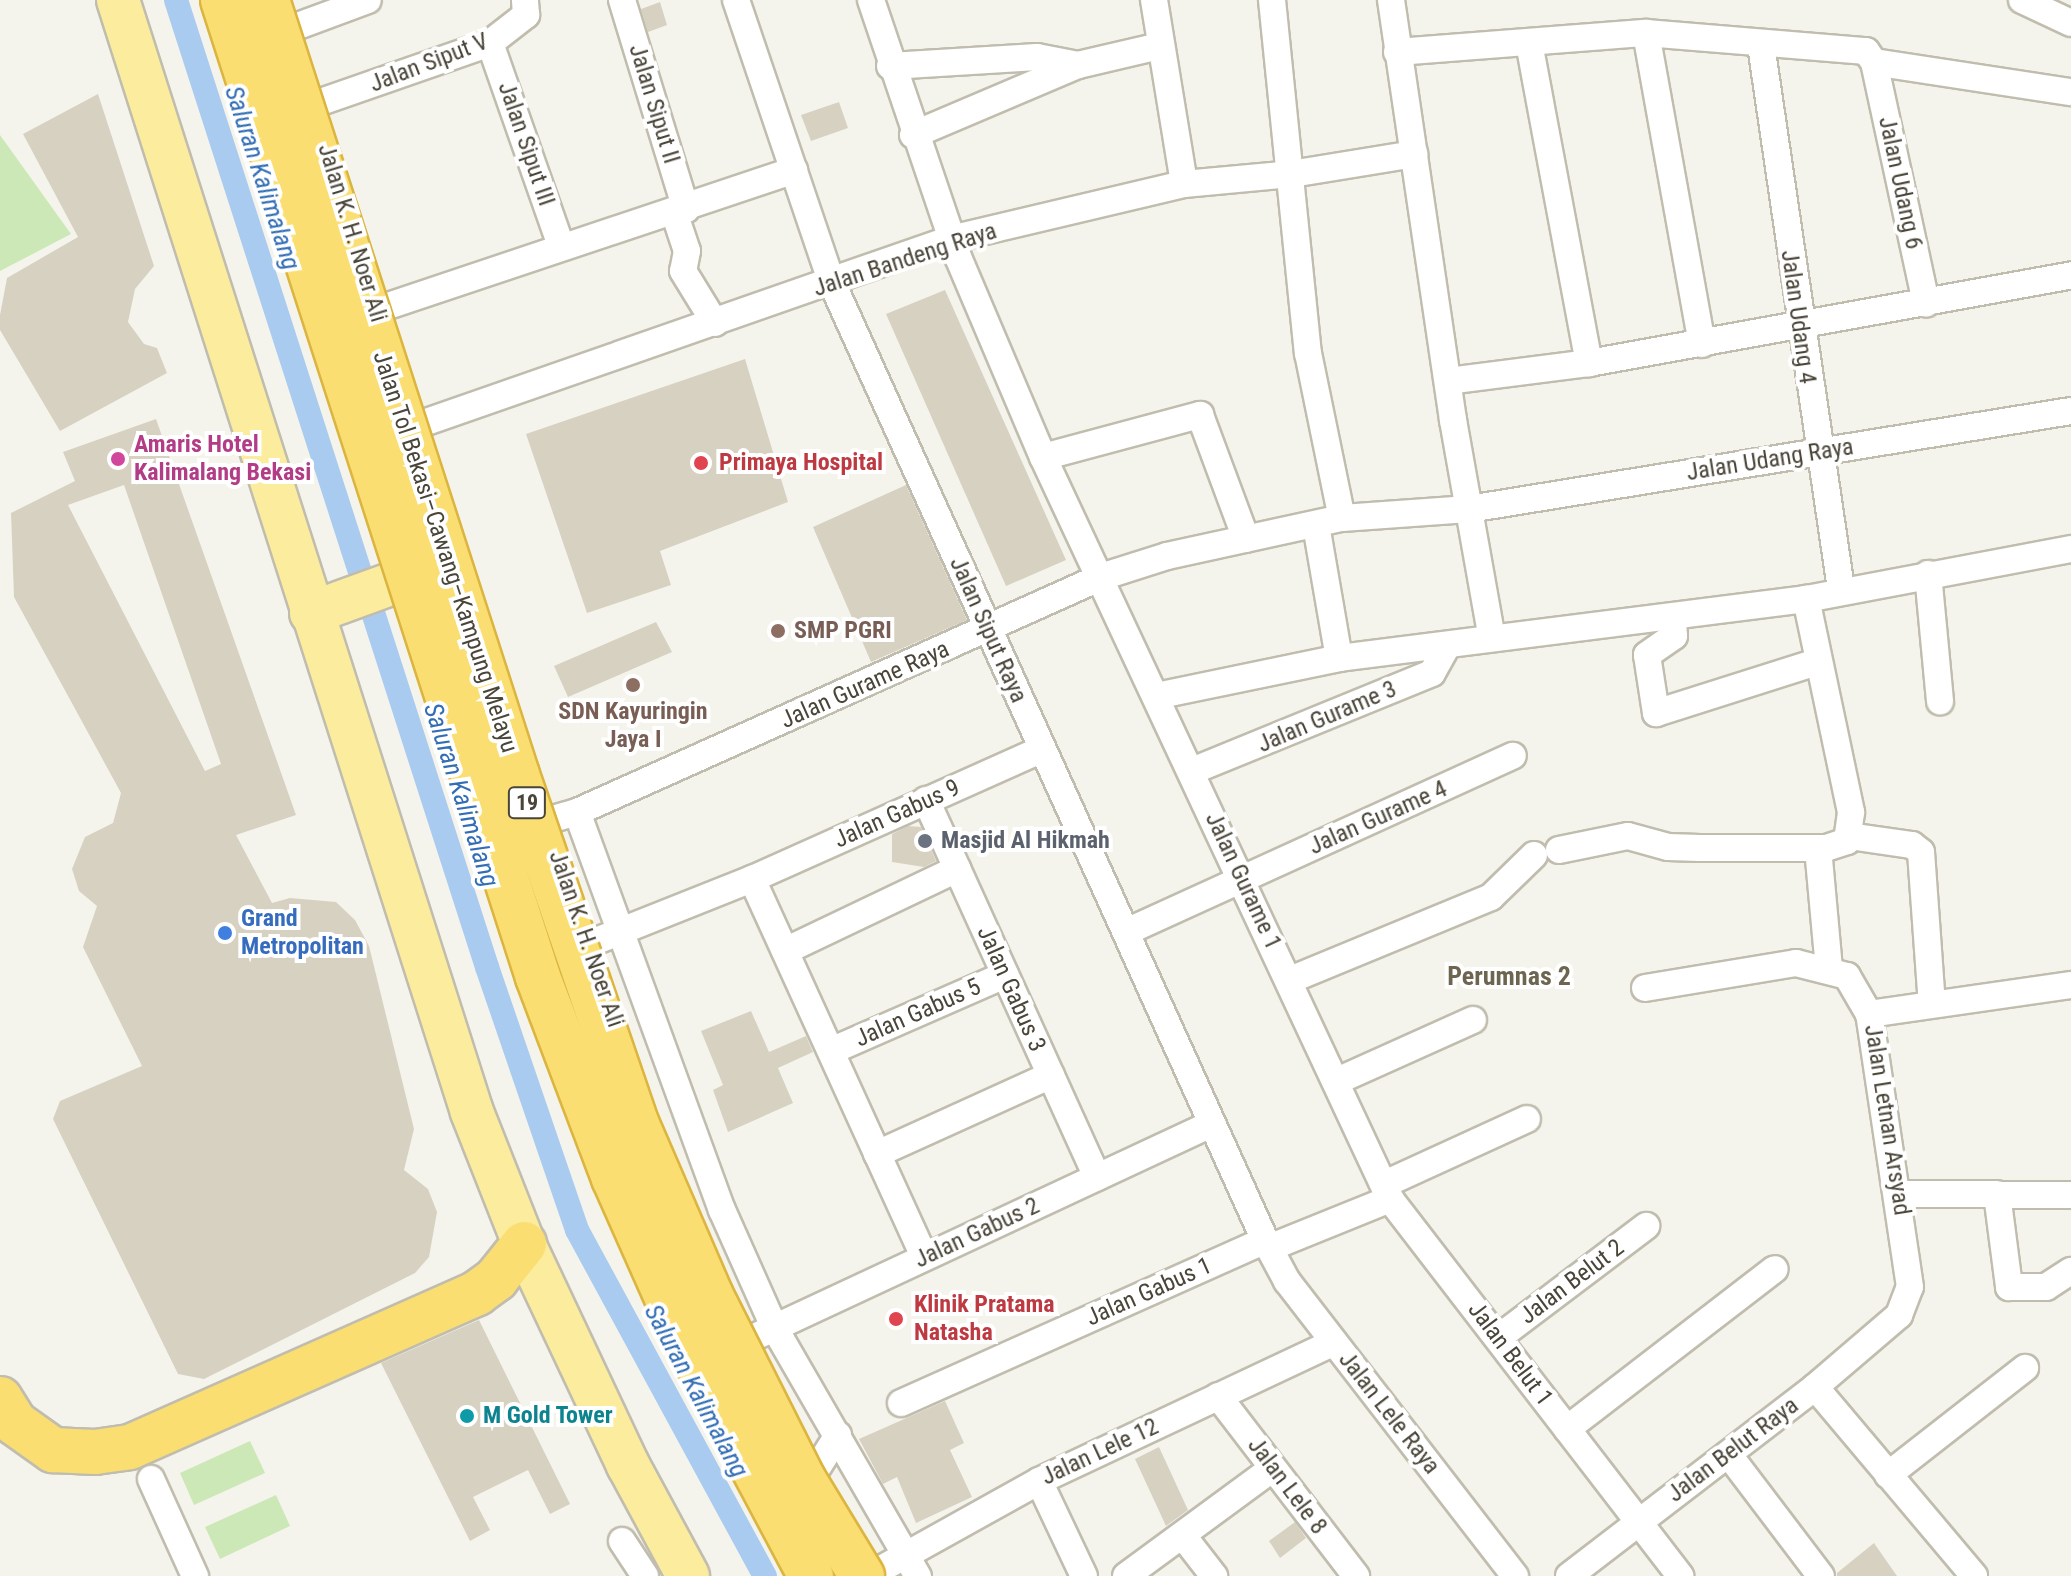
<!DOCTYPE html>
<html>
<head>
<meta charset="utf-8">
<style>
  body { margin:0 }
  #map { position:relative; width:2071px; height:1576px; overflow:hidden; background:#f5f4ec; font-family:"Roboto Condensed",sans-serif }
  div>[style] { position:absolute }
  [style*='--x'] { left:calc(var(--x)*1px); top:calc(var(--y)*1px); width:calc(var(--w)*1px); rotate:calc(var(--a)*1deg) }
  .green>* { inset:0; background:#cbe8b6 }
  .canal>* { height:24px; margin:-12px; padding:0 12px; transform-origin:12px; border-radius:12px; background:#aacbf0 }
  .building>* { inset:0; background:#d7d1c1 }
  .roads { filter:drop-shadow(2px 0 #c1bdae) drop-shadow(-2px 0 #c1bdae) drop-shadow(0 2px #c1bdae) drop-shadow(0 -2px #c1bdae) }
  .minor>* { height:26px; margin:-13px; padding:0 13px; transform-origin:13px; border-radius:13px; background:#fff }
  .primary>* { height:42px; margin:-21px; padding:0 21px; transform-origin:21px; border-radius:21px; background:#fced9e }
  .motorway>* { height:44px; margin:-22px; padding:0 22px; transform-origin:22px; border-radius:22px; background:#fbde71 }
  .bridges { filter:drop-shadow(2px 0 #dbb540) drop-shadow(-2px 0 #dbb540) drop-shadow(0 2px #dbb540) drop-shadow(0 -2px #dbb540) }
  .motorway-bridge>* { height:44px; margin:-22px; padding:0 22px; transform-origin:22px; border-radius:22px; background:#fbde71 }
  .dots>* { width:22px; height:22px; translate:-50% -50%; box-sizing:border-box; border:4px solid #fff; border-radius:50% }
  span { translate:-50% -50%; white-space:nowrap; text-align:center; line-height:1.15; -webkit-text-stroke:8px #fff; paint-order:stroke }
  .shield-label span { padding:2px 6px; background:#fff; border:2px solid; border-radius:6px; -webkit-text-stroke-width:0 }
  .shield-label { font-size:22px; color:#4a4539; font-weight:700 }
  .street-label { font-size:24px; color:#4a4539 }
  .hotel-label { font-size:24px; color:#b23c85; font-weight:700 }
  .left { translate:0 -50%; text-align:left }
  .health-label { font-size:24px; color:#be3a42; font-weight:700 }
  .education-label { font-size:24px; color:#785e54; font-weight:700 }
  .worship-label { font-size:24px; color:#5b616d; font-weight:700 }
  .shop-label { font-size:24px; color:#366cbe; font-weight:700 }
  .culture-label { font-size:24px; color:#0d838f; font-weight:700 }
  .water-label { font-size:26px; color:#336eb5; font-style:italic }
  .neighbourhood-label { font-size:26px; color:#6d6550; font-weight:700 }
</style>
</head>
<body>
<div id="map">
  <div class="green">
    <div style="clip-path:polygon(0 135px,71px 234px,0 271px)"></div>
    <div style="clip-path:polygon(250px 1441px,265px 1473px,194px 1505px,180px 1473px)"></div>
    <div style="clip-path:polygon(276px 1495px,290px 1526px,220px 1559px,205px 1527px)"></div>
  </div>
  <div class="canal">
    <div style="--x:176;--y:0;--w:1016;--a:72.17"></div>
    <div style="--x:487;--y:967;--w:278;--a:71.1"></div>
    <div style="--x:577;--y:1230;--w:394;--a:61.5"></div>
  </div>
  <div class="building">
    <div style="clip-path:polygon(660px 2px,667px 25px,648px 32px,641px 9px)"></div>
    <div style="clip-path:polygon(98px 94px,154px 266px,135px 289px,128px 322px,144px 344px,157px 348px,167px 373px,60px 431px,0 330px,0 315px,7px 278px,78px 237px,23px 134px)"></div>
    <div style="clip-path:polygon(839px 102px,848px 128px,811px 141px,801px 115px)"></div>
    <div style="clip-path:polygon(945px 290px,1066px 560px,1006px 586px,886px 314px)"></div>
    <div style="clip-path:polygon(745px 359px,788px 502px,660px 551px,671px 585px,587px 613px,526px 434px)"></div>
    <div style="clip-path:polygon(evenodd,156px 419px,296px 815px,236px 835px,272px 903px,290px 898px,336px 902px,355px 920px,369px 946px,414px 1129px,404px 1170px,428px 1189px,437px 1212px,429px 1257px,415px 1273px,204px 1379px,178px 1374px,53px 1119px,60px 1101px,142px 1066px,83px 947px,97px 906px,79px 891px,72px 869px,85px 837px,113px 823px,121px 793px,14px 597px,11px 513px,75px 481px,63px 452px,156px 419px,124px 485px,221px 764px,205px 771px,68px 505px,124px 485px)"></div>
    <div style="clip-path:polygon(906px 485px,967px 620px,871px 662px,813px 527px)"></div>
    <div style="clip-path:polygon(656px 622px,672px 652px,568px 697px,554px 666px)"></div>
    <div style="clip-path:polygon(908px 826px,921px 827px,936px 861px,924px 867px,892px 862px,892px 834px)"></div>
    <div style="clip-path:polygon(751px 1011px,769px 1052px,806px 1036px,813px 1052px,778px 1068px,793px 1103px,728px 1132px,713px 1090px,723px 1085px,701px 1031px)"></div>
    <div style="clip-path:polygon(479px 1320px,570px 1504px,550px 1514px,528px 1470px,473px 1497px,490px 1530px,470px 1541px,381px 1363px)"></div>
    <div style="clip-path:polygon(945px 1401px,964px 1443px,950px 1450px,972px 1497px,916px 1523px,897px 1477px,883px 1484px,859px 1439px)"></div>
    <div style="clip-path:polygon(1159px 1447px,1188px 1510px,1166px 1526px,1135px 1459px)"></div>
    <div style="clip-path:polygon(1295px 1522px,1306px 1538px,1280px 1558px,1269px 1541px)"></div>
    <div style="clip-path:polygon(1874px 1543px,1897px 1576px,1837px 1576px,1837px 1573px)"></div>
  </div>
  <div class="roads">
    <div class="minor">
      <div style="--x:622;--y:0;--w:219;--a:73"></div>
      <div style="--x:736;--y:0;--w:299;--a:71.3"></div>
      <div style="--x:832;--y:283;--w:1050;--a:65.66"></div>
      <div style="--x:1265;--y:1240;--w:47;--a:61.8"></div>
      <div style="--x:1287;--y:1281;--w:373;--a:52.3"></div>
      <div style="--x:871;--y:0;--w:271;--a:71.3"></div>
      <div style="--x:958;--y:257;--w:217;--a:67"></div>
      <div style="--x:1043;--y:457;--w:819;--a:64.94"></div>
      <div style="--x:1390;--y:1199;--w:476;--a:52.4"></div>
      <div style="--x:1154;--y:0;--w:186;--a:80.7"></div>
      <div style="--x:1272;--y:0;--w:355;--a:84.2"></div>
      <div style="--x:1308;--y:353;--w:168;--a:78.4"></div>
      <div style="--x:1391;--y:0;--w:425;--a:81.6"></div>
      <div style="--x:1453;--y:420;--w:221;--a:79.9"></div>
      <div style="--x:2022;--y:0;--w:54;--a:25.1"></div>
      <div style="--x:287;--y:30;--w:86;--a:-20.3"></div>
      <div style="--x:1646;--y:33;--w:316;--a:79.8"></div>
      <div style="--x:490;--y:43;--w:215;--a:70.7"></div>
      <div style="--x:1529;--y:43;--w:326;--a:79.4"></div>
      <div style="--x:1761;--y:45;--w:550;--a:81.63"></div>
      <div style="--x:1397;--y:52;--w:250;--a:-4.4"></div>
      <div style="--x:1646;--y:33;--w:221;--a:4.7"></div>
      <div style="--x:1866;--y:51;--w:14;--a:54"></div>
      <div style="--x:1874;--y:62;--w:247;--a:77.8"></div>
      <div style="--x:1874;--y:62;--w:199;--a:8.7"></div>
      <div style="--x:890;--y:66;--w:147;--a:-3.5"></div>
      <div style="--x:1037;--y:57;--w:42;--a:11"></div>
      <div style="--x:312;--y:105;--w:188;--a:-19.2"></div>
      <div style="--x:490;--y:43;--w:46;--a:-37.9"></div>
      <div style="--x:526;--y:15;--w:15;--a:-94"></div>
      <div style="--x:913;--y:135;--w:179;--a:-23"></div>
      <div style="--x:1078;--y:65;--w:83;--a:-13.2"></div>
      <div style="--x:674;--y:212;--w:41;--a:71.6"></div>
      <div style="--x:687;--y:251;--w:20;--a:101"></div>
      <div style="--x:683;--y:271;--w:61;--a:58.4"></div>
      <div style="--x:376;--y:310;--w:441;--a:-18.5"></div>
      <div style="--x:1448;--y:381;--w:142;--a:-7.3"></div>
      <div style="--x:1589;--y:363;--w:490;--a:-10.3"></div>
      <div style="--x:412;--y:427;--w:571;--a:-19.23"></div>
      <div style="--x:951;--y:239;--w:239;--a:-13.3"></div>
      <div style="--x:1184;--y:184;--w:107;--a:-5.3"></div>
      <div style="--x:1291;--y:174;--w:125;--a:-9.2"></div>
      <div style="--x:1043;--y:457;--w:163;--a:-15"></div>
      <div style="--x:1200;--y:415;--w:132;--a:69.6"></div>
      <div style="--x:1316;--y:525;--w:135;--a:80.2"></div>
      <div style="--x:1928;--y:574;--w:128;--a:84.6"></div>
      <div style="--x:1673;--y:619;--w:17;--a:87"></div>
      <div style="--x:1674;--y:636;--w:33;--a:145"></div>
      <div style="--x:1647;--y:655;--w:59;--a:81.2"></div>
      <div style="--x:1656;--y:713;--w:169;--a:-17.6"></div>
      <div style="--x:1156;--y:696;--w:187;--a:-11.7"></div>
      <div style="--x:1339;--y:658;--w:471;--a:-7.2"></div>
      <div style="--x:1806;--y:599;--w:270;--a:-10.7"></div>
      <div style="--x:1192;--y:771;--w:259;--a:-22.2"></div>
      <div style="--x:1432;--y:673;--w:31;--a:-61"></div>
      <div style="--x:926;--y:800;--w:414;--a:65.6"></div>
      <div style="--x:577;--y:812;--w:424;--a:70"></div>
      <div style="--x:722;--y:1210;--w:128;--a:66"></div>
      <div style="--x:774;--y:1327;--w:288;--a:60"></div>
      <div style="--x:546;--y:821;--w:32;--a:-16"></div>
      <div style="--x:577;--y:812;--w:574;--a:-24.15"></div>
      <div style="--x:1101;--y:577;--w:69;--a:-17.7"></div>
      <div style="--x:1167;--y:556;--w:179;--a:-12.3"></div>
      <div style="--x:1342;--y:518;--w:127;--a:-4.1"></div>
      <div style="--x:1469;--y:509;--w:610;--a:-9.25"></div>
      <div style="--x:1849;--y:836;--w:64;--a:8.1"></div>
      <div style="--x:1912;--y:845;--w:11;--a:38"></div>
      <div style="--x:1921;--y:852;--w:152;--a:85.9"></div>
      <div style="--x:1818;--y:848;--w:121;--a:84.8"></div>
      <div style="--x:1559;--y:850;--w:70;--a:-11.5"></div>
      <div style="--x:1628;--y:836;--w:41;--a:15.4"></div>
      <div style="--x:1668;--y:847;--w:32;--a:2"></div>
      <div style="--x:1700;--y:848;--w:126;--a:0"></div>
      <div style="--x:1826;--y:848;--w:22;--a:-18"></div>
      <div style="--x:1847;--y:841;--w:29;--a:-82"></div>
      <div style="--x:1851;--y:812;--w:218;--a:-101.9"></div>
      <div style="--x:752;--y:879;--w:415;--a:65.5"></div>
      <div style="--x:1126;--y:932;--w:425;--a:-24.5"></div>
      <div style="--x:586;--y:945;--w:179;--a:-21.7"></div>
      <div style="--x:752;--y:879;--w:318;--a:-24.1"></div>
      <div style="--x:785;--y:951;--w:191;--a:-25.5"></div>
      <div style="--x:1290;--y:980;--w:217;--a:-22.4"></div>
      <div style="--x:1491;--y:897;--w:60;--a:-44.3"></div>
      <div style="--x:1869;--y:1014;--w:204;--a:-8.2"></div>
      <div style="--x:831;--y:1051;--w:190;--a:-23.6"></div>
      <div style="--x:1337;--y:1081;--w:149;--a:-24.2"></div>
      <div style="--x:877;--y:1154;--w:191;--a:-24.4"></div>
      <div style="--x:1385;--y:1184;--w:156;--a:-24.6"></div>
      <div style="--x:1898;--y:1194;--w:173;--a:0.3"></div>
      <div style="--x:1997;--y:1194;--w:94;--a:82.6"></div>
      <div style="--x:2009;--y:1287;--w:37;--a:0"></div>
      <div style="--x:2046;--y:1287;--w:30;--a:-33"></div>
      <div style="--x:1269;--y:1248;--w:131;--a:-22"></div>
      <div style="--x:1498;--y:1338;--w:186;--a:-37.1"></div>
      <div style="--x:746;--y:1341;--w:511;--a:-25.01"></div>
      <div style="--x:1815;--y:1387;--w:247;--a:49.9"></div>
      <div style="--x:1218;--y:1396;--w:227;--a:52.5"></div>
      <div style="--x:901;--y:1403;--w:399;--a:-24.1"></div>
      <div style="--x:1567;--y:1429;--w:262;--a:-37.6"></div>
      <div style="--x:1729;--y:1455;--w:152;--a:52.8"></div>
      <div style="--x:814;--y:1473;--w:45;--a:-57.7"></div>
      <div style="--x:1888;--y:1475;--w:174;--a:-38"></div>
      <div style="--x:151;--y:1479;--w:107;--a:65.6"></div>
      <div style="--x:1039;--y:1481;--w:105;--a:64.7"></div>
      <div style="--x:1183;--y:1536;--w:51;--a:52.2"></div>
      <div style="--x:622;--y:1541;--w:42;--a:56.7"></div>
      <div style="--x:872;--y:1574;--w:191;--a:-29.1"></div>
      <div style="--x:1039;--y:1481;--w:326;--a:-25.2"></div>
      <div style="--x:1126;--y:1576;--w:182;--a:-36.3"></div>
      <div style="--x:1569;--y:1576;--w:310;--a:-37.5"></div>
      <div style="--x:1815;--y:1387;--w:111;--a:-40.6"></div>
      <div style="--x:1899;--y:1315;--w:30;--a:-69"></div>
      <div style="--x:1910;--y:1287;--w:276;--a:-98.5"></div>
      <div style="--x:1869;--y:1014;--w:44;--a:-120.1"></div>
      <div style="--x:1847;--y:976;--w:53;--a:-165.7"></div>
      <div style="--x:1796;--y:963;--w:153;--a:170.6"></div>
    </div>
    <div class="primary">
      <div style="--x:118;--y:0;--w:1167;--a:72.34"></div>
      <div style="--x:472;--y:1112;--w:142;--a:68.5"></div>
      <div style="--x:524;--y:1244;--w:244;--a:64.8"></div>
      <div style="--x:628;--y:1465;--w:126;--a:61.6"></div>
      <div style="--x:311;--y:613;--w:140;--a:-20"></div>
    </div>
    <div class="motorway">
      <div style="--x:0;--y:1399;--w:28;--a:58"></div>
      <div style="--x:15;--y:1423;--w:47;--a:35.4"></div>
      <div style="--x:53;--y:1450;--w:42;--a:2.7"></div>
      <div style="--x:95;--y:1452;--w:35;--a:-8"></div>
      <div style="--x:130;--y:1447;--w:380;--a:-23.9"></div>
      <div style="--x:477;--y:1293;--w:24;--a:-36"></div>
      <div style="--x:496;--y:1279;--w:45;--a:-51.3"></div>
    </div>
  </div>
  <div class="bridges">
    <div class="motorway-bridge">
      <div style="--x:223;--y:0;--w:1027;--a:72.13"></div>
      <div style="--x:538;--y:977;--w:215;--a:69.3"></div>
      <div style="--x:614;--y:1178;--w:183;--a:66.1"></div>
      <div style="--x:688;--y:1345;--w:262;--a:62"></div>
      <div style="--x:267;--y:0;--w:814;--a:72.12"></div>
      <div style="--x:517;--y:775;--w:370;--a:71.1"></div>
      <div style="--x:637;--y:1125;--w:186;--a:66.6"></div>
      <div style="--x:711;--y:1296;--w:205;--a:63.3"></div>
      <div style="--x:803;--y:1479;--w:114;--a:58.7"></div>
    </div>
  </div>
  <div class="dots">
    <div style="left:118px;top:459px;background:#d1479c"></div>
    <div style="left:701px;top:463px;background:#e0444e"></div>
    <div style="left:778px;top:631px;background:#8d6e63"></div>
    <div style="left:633px;top:685px;background:#8d6e63"></div>
    <div style="left:925px;top:841px;background:#6b7280"></div>
    <div style="left:225px;top:933px;background:#3f7fe0"></div>
    <div style="left:896px;top:1319px;background:#e0444e"></div>
    <div style="left:467px;top:1416px;background:#0f9aa8"></div>
  </div>
  <div class="shield-label">
    <span style="left:527px;top:803px">19</span>
  </div>
  <div class="street-label">
    <span style="left:429px;top:63px;rotate:-21deg">Jalan Siput V</span>
    <span style="left:654px;top:104px;rotate:73deg">Jalan Siput II</span>
    <span style="left:526px;top:144px;rotate:71deg">Jalan Siput III</span>
    <span style="left:1900px;top:183px;rotate:78deg">Jalan Udang 6</span>
    <span style="left:352px;top:233px;rotate:73deg">Jalan K. H. Noer Ali</span>
    <span style="left:905px;top:260px;rotate:-18deg">Jalan Bandeng Raya</span>
    <span style="left:1798px;top:317px;rotate:82deg">Jalan Udang 4</span>
    <span style="left:1770px;top:460px;rotate:-9deg">Jalan Udang Raya</span>
    <span style="left:445px;top:552px;rotate:72deg">Jalan Tol Bekasi–Cawang–Kampung Melayu</span>
    <span style="left:988px;top:630px;rotate:66deg">Jalan Siput Raya</span>
    <span style="left:865px;top:685px;rotate:-24deg">Jalan Gurame Raya</span>
    <span style="left:1327px;top:717px;rotate:-23deg">Jalan Gurame 3</span>
    <span style="left:897px;top:814px;rotate:-24deg">Jalan Gabus 9</span>
    <span style="left:1378px;top:818px;rotate:-24deg">Jalan Gurame 4</span>
    <span style="left:1243px;top:881px;rotate:65deg">Jalan Gurame 1</span>
    <span style="left:586px;top:939px;rotate:71deg">Jalan K. H. Noer Ali</span>
    <span style="left:1011px;top:989px;rotate:66deg">Jalan Gabus 3</span>
    <span style="left:918px;top:1013px;rotate:-24deg">Jalan Gabus 5</span>
    <span style="left:1887px;top:1120px;rotate:81deg">Jalan Letnan Arsyad</span>
    <span style="left:977px;top:1233px;rotate:-25deg">Jalan Gabus 2</span>
    <span style="left:1572px;top:1282px;rotate:-37deg">Jalan Belut 2</span>
    <span style="left:1149px;top:1292px;rotate:-24deg">Jalan Gabus 1</span>
    <span style="left:1510px;top:1354px;rotate:53deg">Jalan Belut 1</span>
    <span style="left:1389px;top:1413px;rotate:52deg">Jalan Lele Raya</span>
    <span style="left:1733px;top:1450px;rotate:-37deg">Jalan Belut Raya</span>
    <span style="left:1100px;top:1452px;rotate:-25deg">Jalan Lele 12</span>
    <span style="left:1287px;top:1486px;rotate:53deg">Jalan Lele 8</span>
  </div>
  <div class="hotel-label">
    <span class="left" style="left:134px;top:459px">Amaris Hotel<br>Kalimalang Bekasi</span>
  </div>
  <div class="health-label">
    <span class="left" style="left:719px;top:463px">Primaya Hospital</span>
    <span class="left" style="left:914px;top:1319px">Klinik Pratama<br>Natasha</span>
  </div>
  <div class="education-label">
    <span class="left" style="left:794px;top:631px">SMP PGRI</span>
    <span style="left:633px;top:726px">SDN Kayuringin<br>Jaya I</span>
  </div>
  <div class="worship-label">
    <span class="left" style="left:941px;top:841px">Masjid Al Hikmah</span>
  </div>
  <div class="shop-label">
    <span class="left" style="left:241px;top:933px">Grand<br>Metropolitan</span>
  </div>
  <div class="culture-label">
    <span class="left" style="left:483px;top:1416px">M Gold Tower</span>
  </div>
  <div class="water-label">
    <span style="left:262px;top:178px;rotate:72deg">Saluran Kalimalang</span>
    <span style="left:461px;top:795px;rotate:72deg">Saluran Kalimalang</span>
    <span style="left:696px;top:1391px;rotate:62deg">Saluran Kalimalang</span>
  </div>
  <div class="neighbourhood-label">
    <span style="left:1509px;top:977px">Perumnas 2</span>
  </div>
</div>
</body>
</html>
